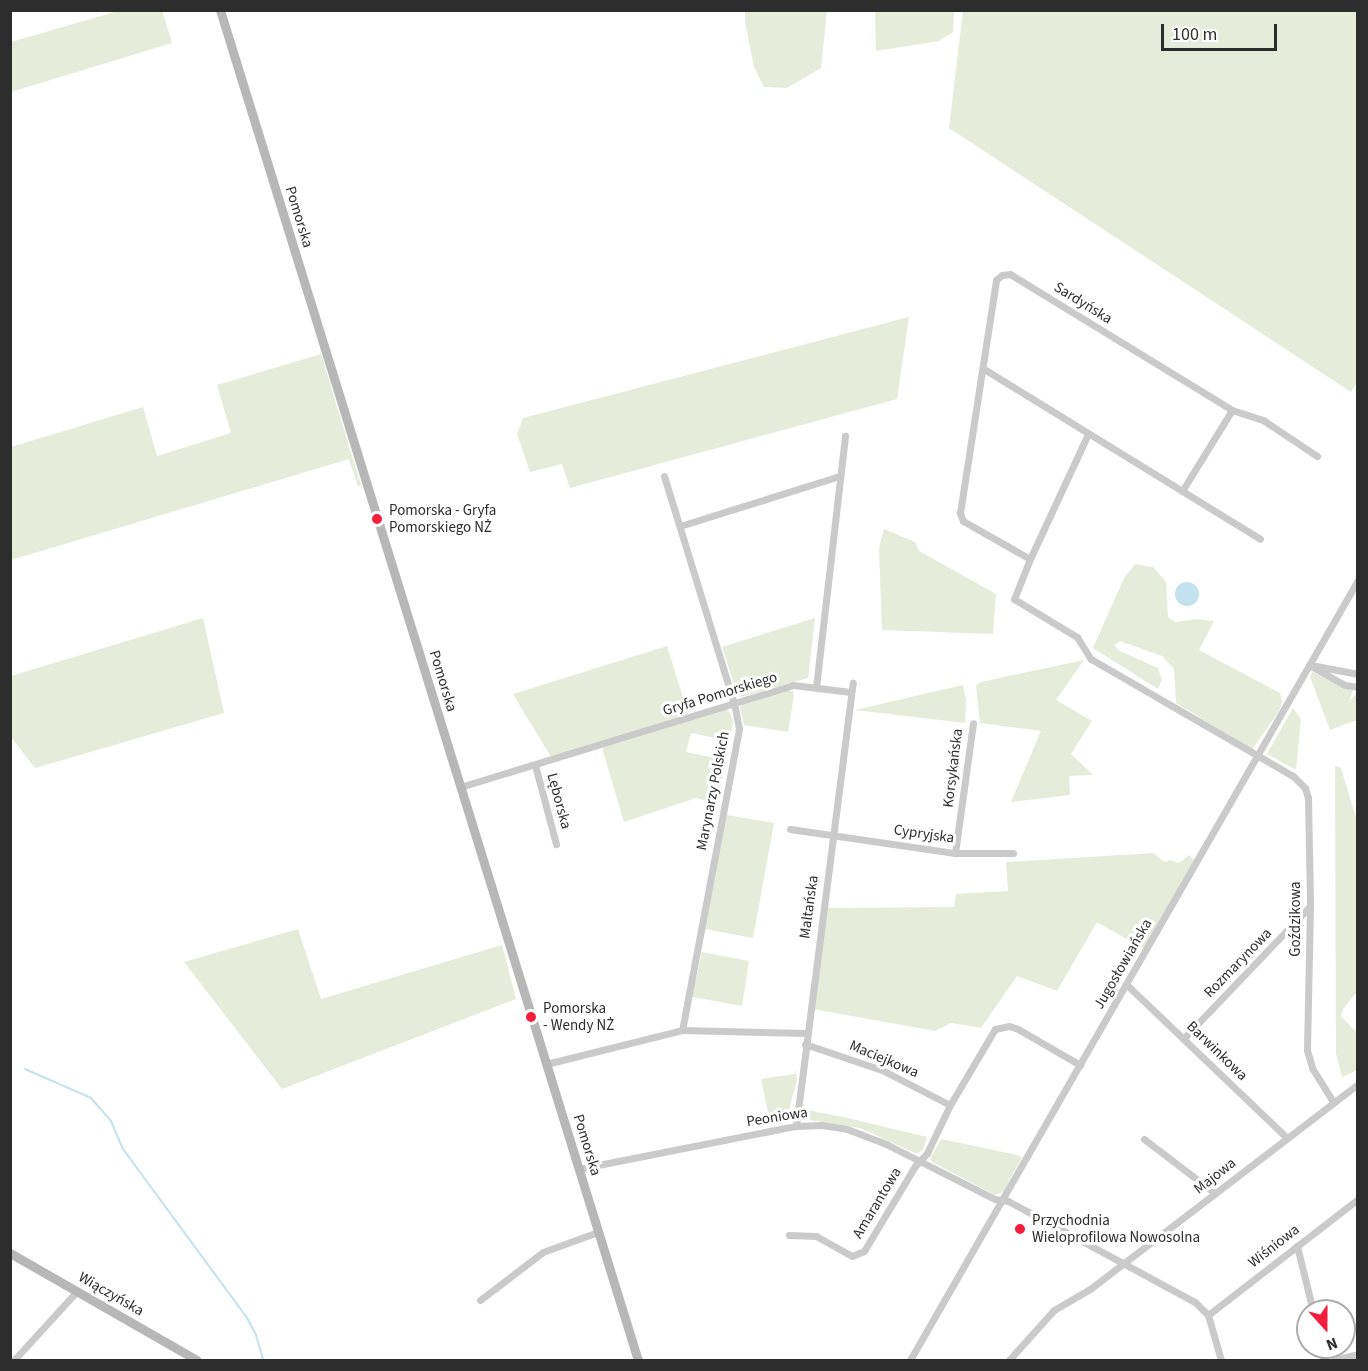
<!DOCTYPE html>
<html>
<head>
<meta charset="utf-8">
<style>
  body { margin:0 }
  #map { position:relative; width:1368px; height:1371px; overflow:hidden; background:#fff; font-family:"Source Sans 3",sans-serif }
  div>[style] { position:absolute }
  [style*='--x'] { left:calc(var(--x)*1px); top:calc(var(--y)*1px); width:calc(var(--w)*1px); rotate:calc(var(--a)*1deg) }
  .green>* { inset:0; background:#e5ecd9 }
  .water>* { inset:0; background:#c3e1ee }
  .round { border-radius:50% }
  .stream>* { height:2px; margin:-1px; padding:0 1px; transform-origin:1px; border-radius:1px; background:#c3e1ee }
  .street>* { height:7px; margin:-3.5px; padding:0 3.5px; transform-origin:3.5px; border-radius:3.5px; background:#cacaca }
  .secondary>* { height:9px; margin:-4.5px; padding:0 4.5px; transform-origin:4.5px; border-radius:4.5px; background:#b7b7b7 }
  .dots>* { width:16px; height:16px; translate:-50% -50%; box-sizing:border-box; border:3px solid #fff; border-radius:50% }
  span { translate:-50% -50%; white-space:nowrap; text-align:center; line-height:1.15; -webkit-text-stroke:6px #fff; paint-order:stroke }
  .street-label { font-size:15px; color:#2d2d2d }
  .poi-label { font-size:15px; color:#2d2d2d }
  .left { translate:0 -50%; text-align:left }
  .frame { position:absolute; inset:0; border:12px solid #2d2d2d; pointer-events:none }
  .north { position:absolute; left:1296px; top:1299px; width:60px; height:60px; box-sizing:border-box; background:#fff; border:2px solid #ababab; border-radius:50%; rotate:159deg; font-size:16px; font-weight:700; line-height:24px; text-align:center; color:#2d2d2d }
  .north::after { content:''; display:block; margin:auto; width:21px; height:27px; background:#f61e3d; clip-path:polygon(50% 0,100% 100%,50% 72%,0 100%) }
  .scale { position:absolute; left:1161px; top:24px; width:116px; height:27px; box-sizing:border-box; border:3px solid #2d2d2d; border-top:0; padding-left:8px; font-size:18px; line-height:21px; white-space:nowrap; color:#2d2d2d; -webkit-text-stroke:4px #fff; paint-order:stroke }
</style>
</head>
<body>
<div id="map">
  <div class="green">
    <div style="clip-path:polygon(162px 10px,172px 43px,11px 92px,11px 42px,118px 11px)"></div>
    <div style="clip-path:polygon(745px 11px,827px 11px,821px 68px,787px 88px,764px 87px,754px 67px,745px 22px)"></div>
    <div style="clip-path:polygon(875px 11px,950px 11px,954px 12px,953px 32px,939px 41px,876px 51px)"></div>
    <div style="clip-path:polygon(963px 11px,1357px 11px,1358px 380px,1351px 392px,949px 128px)"></div>
    <div style="clip-path:polygon(909px 317px,897px 399px,570px 488px,562px 464px,530px 472px,517px 434px,523px 418px)"></div>
    <div style="clip-path:polygon(321px 354px,361px 485px,358px 487px,349px 459px,11px 560px,11px 447px,143px 407px,157px 456px,231px 433px,217px 385px)"></div>
    <div style="clip-path:polygon(884px 529px,915px 542px,919px 551px,996px 594px,993px 634px,882px 630px,879px 548px)"></div>
    <div style="clip-path:polygon(1135px 564px,1153px 567px,1166px 582px,1168px 617px,1175px 622px,1197px 619px,1214px 621px,1199px 650px,1280px 693px,1282px 702px,1279px 711px,1252px 750px,1176px 703px,1174px 669px,1162px 656px,1120px 641px,1114px 645px,1120px 651px,1158px 668px,1162px 680px,1158px 689px,1093px 648px,1124px 578px)"></div>
    <div style="clip-path:polygon(203px 618px,224px 713px,35px 768px,11px 737px,11px 676px)"></div>
    <div style="clip-path:polygon(815px 618px,808px 678px,741px 697px,737px 693px,722px 647px)"></div>
    <div style="clip-path:polygon(667px 646px,688px 714px,551px 757px,513px 694px)"></div>
    <div style="clip-path:polygon(1084px 660px,1056px 700px,1092px 721px,1071px 754px,1093px 775px,1069px 776px,1070px 795px,1011px 802px,1041px 731px,980px 723px,976px 686px,981px 682px)"></div>
    <div style="clip-path:polygon(1312px 672px,1353px 691px,1349px 701px,1357px 693px,1357px 720px,1330px 730px,1310px 677px)"></div>
    <div style="clip-path:polygon(963px 685px,966px 700px,965px 723px,855px 710px)"></div>
    <div style="clip-path:polygon(787px 691px,793px 691px,794px 695px,788px 732px,744px 725px,740px 709px,742px 705px)"></div>
    <div style="clip-path:polygon(1293px 708px,1301px 719px,1296px 770px,1267px 754px)"></div>
    <div style="clip-path:polygon(728px 709px,733px 721px,730px 741px,691px 733px,686px 752px,726px 760px,718px 801px,713px 802px,696px 798px,624px 822px,602px 748px)"></div>
    <div style="clip-path:polygon(1335px 766px,1341px 768px,1358px 824px,1357px 992px,1343px 1009px,1341px 1016px,1357px 1033px,1357px 1070px,1342px 1077px,1336px 1054px)"></div>
    <div style="clip-path:polygon(727px 815px,774px 823px,753px 938px,705px 929px)"></div>
    <div style="clip-path:polygon(1153px 853px,1165px 862px,1170px 860px,1179px 863px,1189px 855px,1194px 860px,1144px 949px,1097px 922px,1057px 991px,1017px 976px,981px 1028px,951px 1023px,935px 1031px,813px 1009px,827px 908px,954px 907px,956px 894px,1008px 891px,1006px 862px)"></div>
    <div style="clip-path:polygon(298px 929px,321px 999px,502px 945px,516px 999px,282px 1089px,184px 962px)"></div>
    <div style="clip-path:polygon(702px 952px,749px 961px,742px 1006px,692px 997px)"></div>
    <div style="clip-path:polygon(796px 1069px,797px 1080px,789px 1110px,783px 1119px,770px 1122px,761px 1079px,795px 1074px)"></div>
    <div style="clip-path:polygon(807px 1110px,848px 1118px,927px 1137px,923px 1150px,917px 1154px,860px 1128px,804px 1119px,803px 1116px)"></div>
    <div style="clip-path:polygon(941px 1139px,1017px 1155px,1022px 1157px,1003px 1192px,995px 1195px,932px 1162px,930px 1159px)"></div>
  </div>
  <div class="water">
    <div class="round" style="left:1175px;top:582px;width:24px;height:24px"></div>
  </div>
  <div class="stream">
    <div style="--x:25;--y:1069;--w:72;--a:23.7"></div>
    <div style="--x:91;--y:1098;--w:30;--a:49"></div>
    <div style="--x:111;--y:1121;--w:30;--a:67"></div>
    <div style="--x:123;--y:1149;--w:210;--a:53.7"></div>
    <div style="--x:247;--y:1318;--w:19;--a:62"></div>
    <div style="--x:256;--y:1335;--w:26;--a:74"></div>
  </div>
  <div class="street">
    <div style="--x:984;--y:369;--w:324;--a:31.6"></div>
    <div style="--x:1088;--y:434;--w:138;--a:114.9"></div>
    <div style="--x:1030;--y:559;--w:43;--a:111.8"></div>
    <div style="--x:1014;--y:599;--w:74;--a:31.1"></div>
    <div style="--x:1077;--y:637;--w:26;--a:58"></div>
    <div style="--x:1091;--y:659;--w:233;--a:30.1"></div>
    <div style="--x:1293;--y:776;--w:17;--a:45"></div>
    <div style="--x:1305;--y:788;--w:10;--a:73"></div>
    <div style="--x:1308;--y:798;--w:108;--a:88.9"></div>
    <div style="--x:1310;--y:906;--w:144;--a:91.2"></div>
    <div style="--x:1307;--y:1050;--w:19;--a:74"></div>
    <div style="--x:1312;--y:1068;--w:40;--a:58"></div>
    <div style="--x:664;--y:476;--w:238;--a:72.9"></div>
    <div style="--x:734;--y:703;--w:26;--a:79"></div>
    <div style="--x:739;--y:729;--w:306;--a:100.7"></div>
    <div style="--x:1182;--y:491;--w:95;--a:-58.3"></div>
    <div style="--x:680;--y:526;--w:168;--a:-17.4"></div>
    <div style="--x:1030;--y:559;--w:77;--a:-150.4"></div>
    <div style="--x:963;--y:521;--w:9;--a:-111"></div>
    <div style="--x:960;--y:513;--w:236;--a:-81.2"></div>
    <div style="--x:996;--y:280;--w:8;--a:-40"></div>
    <div style="--x:1002;--y:275;--w:8;--a:-7"></div>
    <div style="--x:1010;--y:274;--w:260;--a:31.5"></div>
    <div style="--x:1232;--y:410;--w:33;--a:18"></div>
    <div style="--x:1263;--y:420;--w:65;--a:33.7"></div>
    <div style="--x:1309;--y:665;--w:41;--a:29.1"></div>
    <div style="--x:1345;--y:685;--w:13;--a:9"></div>
    <div style="--x:1316;--y:666;--w:43;--a:10.8"></div>
    <div style="--x:816;--y:687;--w:253;--a:-83.4"></div>
    <div style="--x:535;--y:765;--w:82;--a:75.1"></div>
    <div style="--x:460;--y:787;--w:348;--a:-17"></div>
    <div style="--x:793;--y:685;--w:58;--a:6.9"></div>
    <div style="--x:790;--y:829;--w:167;--a:8.3"></div>
    <div style="--x:955;--y:853;--w:58;--a:0"></div>
    <div style="--x:955;--y:853;--w:131;--a:-82.1"></div>
    <div style="--x:1127;--y:985;--w:221;--a:43.7"></div>
    <div style="--x:1184;--y:1038;--w:182;--a:-46.3"></div>
    <div style="--x:805;--y:1044;--w:81;--a:18.7"></div>
    <div style="--x:882;--y:1070;--w:76;--a:27.2"></div>
    <div style="--x:546;--y:1064;--w:140;--a:-14"></div>
    <div style="--x:682;--y:1030;--w:125;--a:1.4"></div>
    <div style="--x:796;--y:1126;--w:447;--a:-82.7"></div>
    <div style="--x:1144;--y:1139;--w:89;--a:37.3"></div>
    <div style="--x:578;--y:1169;--w:222;--a:-11.2"></div>
    <div style="--x:796;--y:1126;--w:26;--a:-2"></div>
    <div style="--x:822;--y:1125;--w:25;--a:9"></div>
    <div style="--x:847;--y:1129;--w:42;--a:21"></div>
    <div style="--x:886;--y:1144;--w:122;--a:26.8"></div>
    <div style="--x:995;--y:1199;--w:13;--a:9"></div>
    <div style="--x:1008;--y:1201;--w:213;--a:28.4"></div>
    <div style="--x:1195;--y:1302;--w:18;--a:45"></div>
    <div style="--x:1208;--y:1315;--w:47;--a:73.9"></div>
    <div style="--x:789;--y:1235;--w:27;--a:2"></div>
    <div style="--x:816;--y:1236;--w:41;--a:29.1"></div>
    <div style="--x:852;--y:1256;--w:13;--a:-23"></div>
    <div style="--x:864;--y:1251;--w:99;--a:-59"></div>
    <div style="--x:915;--y:1166;--w:18;--a:-47"></div>
    <div style="--x:927;--y:1153;--w:53;--a:-64.4"></div>
    <div style="--x:950;--y:1105;--w:88;--a:-59.4"></div>
    <div style="--x:995;--y:1029;--w:14;--a:-12"></div>
    <div style="--x:1009;--y:1026;--w:9;--a:18"></div>
    <div style="--x:1018;--y:1029;--w:72;--a:30.1"></div>
    <div style="--x:1297;--y:1246;--w:67;--a:76.2"></div>
    <div style="--x:480;--y:1300;--w:79;--a:-37.3"></div>
    <div style="--x:543;--y:1252;--w:59;--a:-20"></div>
    <div style="--x:1208;--y:1315;--w:190;--a:-37.7"></div>
    <div style="--x:1323;--y:1347;--w:13;--a:77"></div>
    <div style="--x:14;--y:1360;--w:93;--a:-47.6"></div>
    <div style="--x:910;--y:1360;--w:900;--a:-60.13"></div>
    <div style="--x:1009;--y:1360;--w:67;--a:-48"></div>
    <div style="--x:1054;--y:1310;--w:42;--a:-30.3"></div>
    <div style="--x:1090;--y:1289;--w:337;--a:-37.4"></div>
    <div style="--x:1334;--y:1360;--w:25;--a:-14"></div>
  </div>
  <div class="secondary">
    <div style="--x:220;--y:10;--w:1413;--a:72.8"></div>
    <div style="--x:10;--y:1253;--w:215;--a:29.8"></div>
  </div>
  <div class="dots">
    <div style="left:377px;top:519px;background:#f61e3d"></div>
    <div style="left:531px;top:1017px;background:#f61e3d"></div>
    <div style="left:1020px;top:1229px;background:#f61e3d"></div>
  </div>
  <div class="street-label">
    <span style="left:299px;top:217px;rotate:73deg">Pomorska</span>
    <span style="left:1083px;top:303px;rotate:32deg">Sardyńska</span>
    <span style="left:443px;top:681px;rotate:73deg">Pomorska</span>
    <span style="left:720px;top:694px;rotate:-17deg">Gryfa Pomorskiego</span>
    <span style="left:953px;top:768px;rotate:-83deg">Korsykańska</span>
    <span style="left:713px;top:791px;rotate:-79deg">Marynarzy Polskich</span>
    <span style="left:559px;top:801px;rotate:75deg">Lęborska</span>
    <span style="left:924px;top:834px;rotate:8deg">Cypryjska</span>
    <span style="left:809px;top:907px;rotate:-82deg">Maltańska</span>
    <span style="left:1296px;top:919px;rotate:-90deg">Goździkowa</span>
    <span style="left:1238px;top:963px;rotate:-46deg">Rozmarynowa</span>
    <span style="left:1123px;top:964px;rotate:-60deg">Jugosłowiańska</span>
    <span style="left:1217px;top:1051px;rotate:44deg">Barwinkowa</span>
    <span style="left:884px;top:1059px;rotate:23deg">Maciejkowa</span>
    <span style="left:777px;top:1117px;rotate:-9deg">Peoniowa</span>
    <span style="left:587px;top:1145px;rotate:73deg">Pomorska</span>
    <span style="left:1215px;top:1176px;rotate:-38deg">Majowa</span>
    <span style="left:877px;top:1203px;rotate:-59deg">Amarantowa</span>
    <span style="left:1274px;top:1246px;rotate:-38deg">Wiśniowa</span>
    <span style="left:111px;top:1294px;rotate:30deg">Wiączyńska</span>
  </div>
  <div class="poi-label">
    <span class="left" style="left:389px;top:519px">Pomorska - Gryfa<br>Pomorskiego NŻ</span>
    <span class="left" style="left:543px;top:1017px">Pomorska<br>- Wendy NŻ</span>
    <span class="left" style="left:1032px;top:1229px">Przychodnia<br>Wieloprofilowa Nowosolna</span>
  </div>
  <div class="frame"></div>
  <div class="north">N</div>
  <div class="scale">100 m</div>
</div>
</body>
</html>
